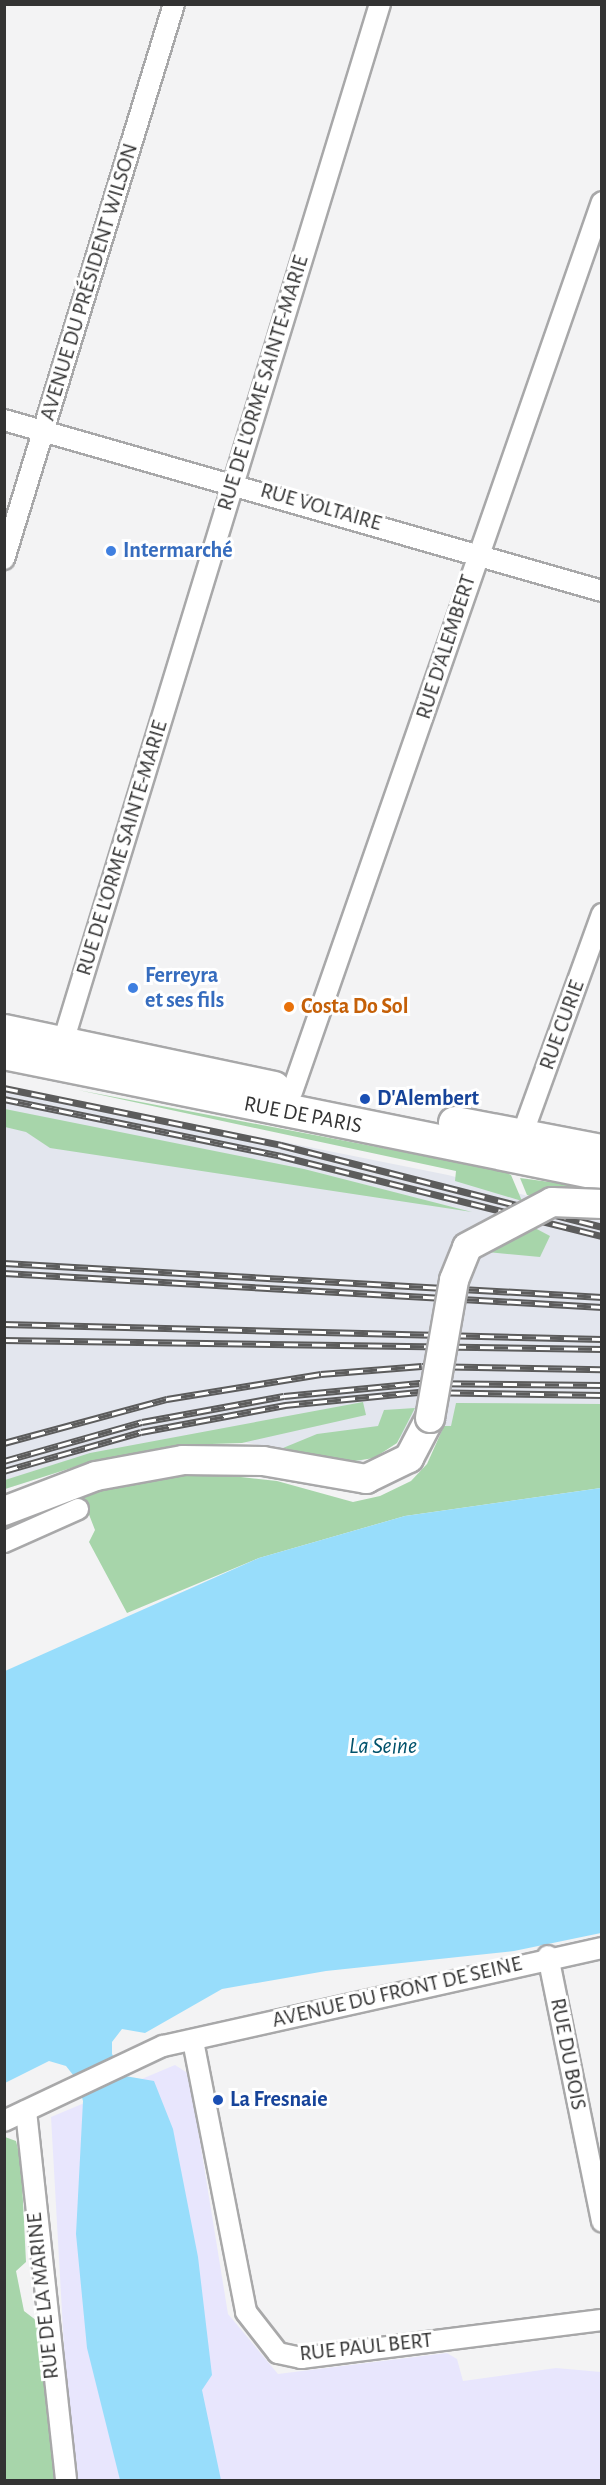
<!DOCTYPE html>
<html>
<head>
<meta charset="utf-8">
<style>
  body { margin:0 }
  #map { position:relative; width:606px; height:2485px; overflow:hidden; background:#f3f3f4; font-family:"Alegreya Sans",sans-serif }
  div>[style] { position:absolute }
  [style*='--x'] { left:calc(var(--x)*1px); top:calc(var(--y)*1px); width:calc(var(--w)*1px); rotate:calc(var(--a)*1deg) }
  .built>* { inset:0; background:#e3e6ee }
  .industrial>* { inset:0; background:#e8e6fd }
  .green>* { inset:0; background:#a7d5aa }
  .water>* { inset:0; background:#98ddfb }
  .roads { filter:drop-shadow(2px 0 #a8a8a9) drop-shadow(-2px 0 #a8a8a9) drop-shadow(0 2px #a8a8a9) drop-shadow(0 -2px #a8a8a9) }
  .minor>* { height:20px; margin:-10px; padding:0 10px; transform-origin:10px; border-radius:10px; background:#fff }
  .secondary>* { height:28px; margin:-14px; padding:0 14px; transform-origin:14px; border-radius:14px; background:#fff }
  .primary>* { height:32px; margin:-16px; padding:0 16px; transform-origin:16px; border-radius:16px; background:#fff }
  .rail>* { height:7px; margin-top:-3.5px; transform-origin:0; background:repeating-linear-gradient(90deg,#fff 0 14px,#5c5c5c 0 28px); box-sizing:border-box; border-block:2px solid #5c5c5c }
  .bridges { filter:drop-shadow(2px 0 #a8a8a9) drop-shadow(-2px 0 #a8a8a9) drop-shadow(0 2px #a8a8a9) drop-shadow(0 -2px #a8a8a9) }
  .secondary-bridge>* { height:28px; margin:-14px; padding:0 14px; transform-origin:14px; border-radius:14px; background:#fff }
  .dots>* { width:16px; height:16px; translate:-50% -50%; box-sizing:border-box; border:3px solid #fff; border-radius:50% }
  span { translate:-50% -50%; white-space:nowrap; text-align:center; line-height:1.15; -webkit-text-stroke:6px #fff; paint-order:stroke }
  .street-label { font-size:22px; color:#333 }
  .shop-label { font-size:22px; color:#366cbe; font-weight:700 }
  .left { translate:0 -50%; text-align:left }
  .food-label { font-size:22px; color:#c56008; font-weight:700 }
  .transit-label { font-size:22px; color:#164399; font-weight:700 }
  .water-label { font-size:24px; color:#01526b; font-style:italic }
  .frame { position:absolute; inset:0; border:6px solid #333; pointer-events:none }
</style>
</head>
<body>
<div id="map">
  <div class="built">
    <div style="clip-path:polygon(4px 1086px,448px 1175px,601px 1215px,601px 1443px,409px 1489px,426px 1471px,441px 1433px,409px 1433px,358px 1463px,214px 1437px,90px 1462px,5px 1489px)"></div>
  </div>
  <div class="industrial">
    <div style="clip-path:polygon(175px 2065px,189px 2074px,228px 2314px,278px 2374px,447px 2353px,457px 2359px,463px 2381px,556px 2368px,601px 2372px,601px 2480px,76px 2480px,70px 2454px,51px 2117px)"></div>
  </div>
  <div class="green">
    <div style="clip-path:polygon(78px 1090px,503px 1171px,511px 1175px,522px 1201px,455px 1181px,456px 1171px)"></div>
    <div style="clip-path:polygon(5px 1109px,304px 1169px,472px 1212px,50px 1148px,26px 1132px,5px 1127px)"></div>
    <div style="clip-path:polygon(520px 1178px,572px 1185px,571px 1190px,540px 1199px,527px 1195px)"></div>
    <div style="clip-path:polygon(533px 1227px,550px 1236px,540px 1257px,487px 1252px)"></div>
    <div style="clip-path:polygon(363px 1402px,366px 1415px,242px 1443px,182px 1445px,90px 1462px,5px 1489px,5px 1480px,90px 1453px)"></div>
    <div style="clip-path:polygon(456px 1403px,601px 1404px,601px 1488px,405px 1516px,259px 1558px,127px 1613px,89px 1542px,95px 1530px,81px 1494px,97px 1483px,206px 1473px,277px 1481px,353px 1502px,380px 1496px,411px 1481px,427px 1464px,444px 1426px,451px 1426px)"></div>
    <div style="clip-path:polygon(415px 1408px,397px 1443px,374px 1458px,348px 1462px,283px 1448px,317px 1434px,378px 1426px,384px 1410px)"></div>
    <div style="clip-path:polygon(5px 2137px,16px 2141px,21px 2161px,26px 2262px,16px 2271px,24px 2311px,37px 2321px,55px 2480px,5px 2480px)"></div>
  </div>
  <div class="water">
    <div style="clip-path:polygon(601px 1488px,601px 1933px,514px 1951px,326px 1971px,222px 1989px,145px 2033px,122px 2029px,112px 2042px,112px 2054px,125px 2076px,154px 2081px,173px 2129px,198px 2257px,212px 2375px,202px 2390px,221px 2480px,120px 2480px,87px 2348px,76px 2234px,83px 2101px,77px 2080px,66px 2066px,49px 2061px,5px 2083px,5px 1671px,259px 1558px,405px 1516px)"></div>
  </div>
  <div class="roads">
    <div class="minor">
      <div style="--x:4;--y:420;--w:622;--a:15.96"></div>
      <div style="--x:4;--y:559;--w:580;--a:-72.97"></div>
      <div style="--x:67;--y:1052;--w:11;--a:-112"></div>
      <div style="--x:63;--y:1042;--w:1085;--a:-73.02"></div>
      <div style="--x:292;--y:1092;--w:942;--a:-70.8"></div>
      <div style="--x:522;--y:1135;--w:235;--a:-70.1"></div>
      <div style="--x:4;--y:1542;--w:81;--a:-24"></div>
      <div style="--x:548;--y:1956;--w:271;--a:78.5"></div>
      <div style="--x:193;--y:2041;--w:276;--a:78.9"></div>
      <div style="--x:246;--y:2312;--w:52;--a:52"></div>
      <div style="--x:278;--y:2353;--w:24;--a:12"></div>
      <div style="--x:301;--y:2358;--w:303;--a:-7.2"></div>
      <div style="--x:26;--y:2111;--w:371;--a:83.8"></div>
      <div style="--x:4;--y:2121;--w:176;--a:-25.3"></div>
      <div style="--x:163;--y:2046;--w:450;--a:-12.6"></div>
    </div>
    <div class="secondary">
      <div style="--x:4;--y:1511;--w:98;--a:-20.8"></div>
      <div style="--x:96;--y:1476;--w:88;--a:-10.4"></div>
      <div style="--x:183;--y:1460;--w:80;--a:0.7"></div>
      <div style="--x:263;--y:1461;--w:105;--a:9.9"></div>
      <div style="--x:366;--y:1479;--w:48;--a:-26"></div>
      <div style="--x:409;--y:1458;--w:45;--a:-62.3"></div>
    </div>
    <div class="primary">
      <div style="--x:4;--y:1031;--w:276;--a:11.9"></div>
      <div style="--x:4;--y:1053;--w:610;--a:11.44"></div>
      <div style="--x:455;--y:1123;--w:150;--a:10.8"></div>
    </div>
  </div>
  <div class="rail">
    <div style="--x:4;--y:1088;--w:283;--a:11.6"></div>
    <div style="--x:281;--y:1145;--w:331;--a:14.3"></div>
    <div style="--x:4;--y:1099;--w:283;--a:11.6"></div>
    <div style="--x:281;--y:1156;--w:331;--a:14"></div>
    <div style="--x:4;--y:1263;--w:599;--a:3.25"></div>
    <div style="--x:4;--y:1273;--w:599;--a:3.25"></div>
    <div style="--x:4;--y:1324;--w:598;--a:1.44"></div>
    <div style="--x:4;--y:1340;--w:598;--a:0.86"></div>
    <div style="--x:4;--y:1443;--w:169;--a:-15.1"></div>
    <div style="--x:167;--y:1399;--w:156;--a:-9.2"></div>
    <div style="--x:321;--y:1374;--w:101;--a:-4.5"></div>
    <div style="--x:422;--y:1366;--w:180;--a:1"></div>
    <div style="--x:4;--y:1461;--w:143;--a:-15.8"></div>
    <div style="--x:142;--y:1422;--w:144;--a:-10.4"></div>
    <div style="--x:284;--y:1396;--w:136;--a:-5.5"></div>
    <div style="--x:419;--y:1383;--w:183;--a:0.6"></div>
    <div style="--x:4;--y:1471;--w:142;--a:-15.9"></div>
    <div style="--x:141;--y:1432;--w:147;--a:-10.6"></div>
    <div style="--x:285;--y:1405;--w:134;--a:-5.6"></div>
    <div style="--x:418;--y:1392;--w:184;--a:0.9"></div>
  </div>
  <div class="bridges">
    <div class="secondary-bridge">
      <div style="--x:430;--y:1418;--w:140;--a:-80.1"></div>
      <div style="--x:454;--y:1280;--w:35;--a:-68"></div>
      <div style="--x:467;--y:1247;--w:96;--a:-27.9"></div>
      <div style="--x:552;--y:1202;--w:50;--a:2.3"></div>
    </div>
  </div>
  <div class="dots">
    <div style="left:111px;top:551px;background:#3f7fe0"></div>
    <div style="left:133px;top:988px;background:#3f7fe0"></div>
    <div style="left:289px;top:1007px;background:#e8710a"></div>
    <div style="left:365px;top:1099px;background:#1a4fb4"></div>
    <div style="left:218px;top:2100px;background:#1a4fb4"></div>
  </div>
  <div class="street-label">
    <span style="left:89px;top:282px;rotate:-73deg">AVENUE DU PRÉSIDENT WILSON</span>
    <span style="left:263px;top:383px;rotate:-73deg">RUE DE L'ORME SAINTE-MARIE</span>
    <span style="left:321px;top:507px;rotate:16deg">RUE VOLTAIRE</span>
    <span style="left:446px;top:647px;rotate:-72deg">RUE D'ALEMBERT</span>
    <span style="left:122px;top:848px;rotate:-73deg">RUE DE L'ORME SAINTE-MARIE</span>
    <span style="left:562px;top:1025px;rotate:-70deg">RUE CURIE</span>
    <span style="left:303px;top:1115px;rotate:11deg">RUE DE PARIS</span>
    <span style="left:397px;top:1992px;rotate:-13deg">AVENUE DU FRONT DE SEINE</span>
    <span style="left:568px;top:2054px;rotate:79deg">RUE DU BOIS</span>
    <span style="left:43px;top:2296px;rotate:-96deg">RUE DE LA MARINE</span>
    <span style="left:366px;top:2347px;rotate:-6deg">RUE PAUL BERT</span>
  </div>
  <div class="shop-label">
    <span class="left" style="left:123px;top:551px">Intermarché</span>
    <span class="left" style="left:145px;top:988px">Ferreyra<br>et ses fils</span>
  </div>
  <div class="food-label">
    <span class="left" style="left:301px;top:1007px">Costa Do Sol</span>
  </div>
  <div class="transit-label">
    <span class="left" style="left:377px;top:1099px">D'Alembert</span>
    <span class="left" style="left:230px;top:2100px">La Fresnaie</span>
  </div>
  <div class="water-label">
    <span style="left:383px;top:1747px">La Seine</span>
  </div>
  <div class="frame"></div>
</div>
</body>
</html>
